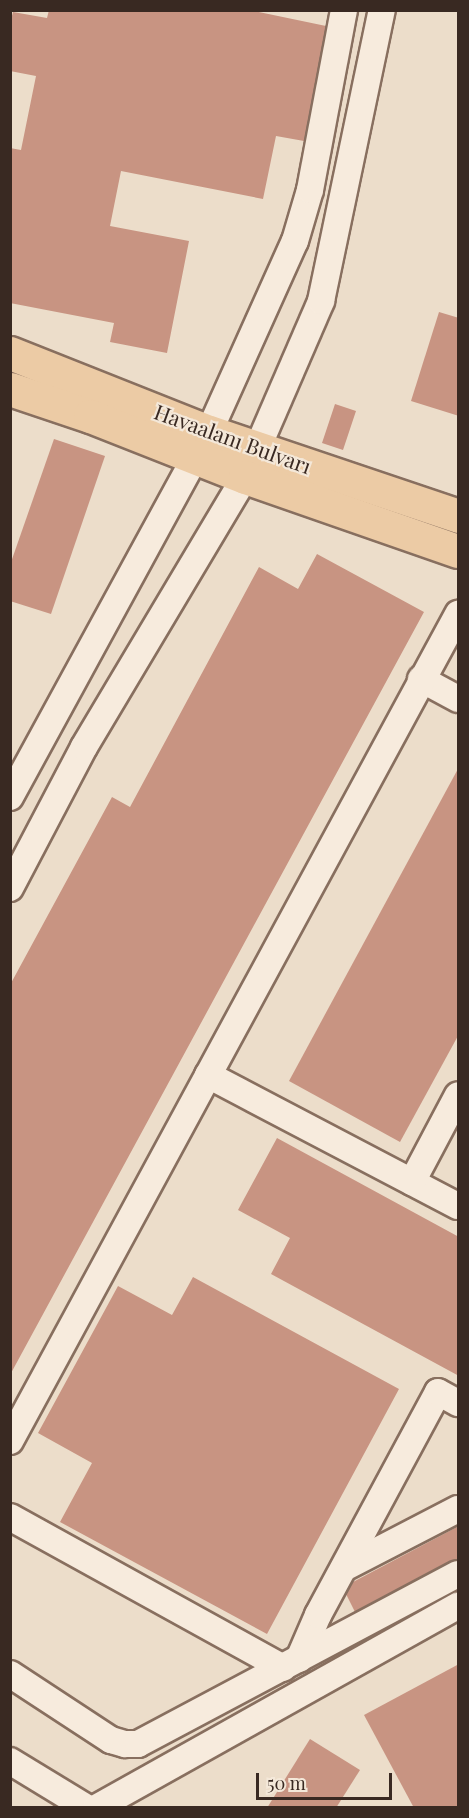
<!DOCTYPE html>
<html>
<head>
<meta charset="utf-8">
<style>
  body { margin:0 }
  #map { position:relative; width:469px; height:1818px; overflow:hidden; background:#ecddca; font-family:"Playfair Display",serif }
  div>[style] { position:absolute }
  [style*='--x'] { left:calc(var(--x)*1px); top:calc(var(--y)*1px); width:calc(var(--w)*1px); rotate:calc(var(--a)*1deg) }
  .building>* { inset:0; background:#c89482 }
  .roads { filter:drop-shadow(2px 0 #886f5f) drop-shadow(-2px 0 #886f5f) drop-shadow(0 2px #886f5f) drop-shadow(0 -2px #886f5f) }
  .minor>* { height:26px; margin:-13px; padding:0 13px; transform-origin:13px; border-radius:13px; background:#f7ebdd }
  .major>* { height:33px; margin:-16.5px; padding:0 16.5px; transform-origin:16.5px; border-radius:16.5px; background:#eccba5 }
  span { translate:-50% -50%; white-space:nowrap; text-align:center; line-height:1.15; -webkit-text-stroke:4.5px #f4e8d9; paint-order:stroke }
  .street-label { font-size:21px; color:#392922 }
  .frame { position:absolute; inset:0; border:12px solid #392922; pointer-events:none }
  .scale { position:absolute; left:256px; top:1773px; width:136px; height:27px; box-sizing:border-box; border:3px solid #392922; border-top:0; padding-left:8px; font-size:18px; line-height:21px; white-space:nowrap; color:#392922; -webkit-text-stroke:4px #f4e8d9; paint-order:stroke }
</style>
</head>
<body>
<div id="map">
  <div class="building">
    <div style="clip-path:polygon(49px 10px,249px 10px,326px 26px,304px 141px,276px 136px,263px 199px,121px 171px,110px 226px,189px 241px,167px 353px,110px 342px,114px 323px,10px 303px,10px 148px,21px 150px,36px 76px,10px 71px,10px 23px,13px 12px,47px 18px)"></div>
    <div style="clip-path:polygon(439px 312px,459px 318px,459px 416px,411px 401px)"></div>
    <div style="clip-path:polygon(335px 404px,356px 411px,343px 450px,322px 443px)"></div>
    <div style="clip-path:polygon(54px 439px,105px 456px,51px 614px,10px 601px,10px 565px)"></div>
    <div style="clip-path:polygon(317px 554px,424px 612px,10px 1375px,10px 985px,112px 797px,130px 807px,259px 567px,298px 589px)"></div>
    <div style="clip-path:polygon(459px 767px,459px 1034px,400px 1142px,289px 1081px)"></div>
    <div style="clip-path:polygon(277px 1138px,459px 1237px,459px 1376px,271px 1274px,290px 1238px,238px 1210px)"></div>
    <div style="clip-path:polygon(193px 1277px,399px 1389px,267px 1634px,60px 1522px,92px 1463px,38px 1433px,118px 1286px,172px 1315px)"></div>
    <div style="clip-path:polygon(459px 1526px,459px 1559px,355px 1612px,346px 1594px,353px 1582px)"></div>
    <div style="clip-path:polygon(459px 1664px,459px 1808px,414px 1808px,364px 1715px)"></div>
    <div style="clip-path:polygon(310px 1739px,360px 1770px,336px 1808px,267px 1808px)"></div>
  </div>
  <div class="roads">
    <div class="minor">
      <div style="--x:209;--y:432;--w:209;--a:-65.8"></div>
      <div style="--x:295;--y:241;--w:53;--a:-73.6"></div>
      <div style="--x:310;--y:190;--w:183;--a:-79.3"></div>
      <div style="--x:421;--y:679;--w:42;--a:28.4"></div>
      <div style="--x:10;--y:797;--w:386;--a:-61.4"></div>
      <div style="--x:10;--y:888;--w:159;--a:-62.3"></div>
      <div style="--x:84;--y:747;--w:314;--a:-59.2"></div>
      <div style="--x:245;--y:477;--w:192;--a:-66.6"></div>
      <div style="--x:321;--y:301;--w:297;--a:-78.2"></div>
      <div style="--x:208;--y:1075;--w:282;--a:27.7"></div>
      <div style="--x:412;--y:1182;--w:98;--a:-62.1"></div>
      <div style="--x:10;--y:1441;--w:941;--a:-61.55"></div>
      <div style="--x:10;--y:1517;--w:312;--a:28.9"></div>
      <div style="--x:344;--y:1568;--w:128;--a:-27.4"></div>
      <div style="--x:299;--y:1659;--w:48;--a:-66.6"></div>
      <div style="--x:318;--y:1615;--w:253;--a:-61.7"></div>
      <div style="--x:438;--y:1392;--w:23;--a:29"></div>
      <div style="--x:10;--y:1674;--w:121;--a:33.2"></div>
      <div style="--x:111;--y:1740;--w:15;--a:16"></div>
      <div style="--x:125;--y:1744;--w:13;--a:0"></div>
      <div style="--x:138;--y:1744;--w:362;--a:-28"></div>
      <div style="--x:10;--y:1761;--w:90;--a:31.4"></div>
      <div style="--x:96;--y:1808;--w:415;--a:-29.2"></div>
    </div>
    <div class="major">
      <div style="--x:10;--y:353;--w:214;--a:21.7"></div>
      <div style="--x:209;--y:432;--w:263;--a:18.6"></div>
      <div style="--x:10;--y:389;--w:84;--a:18.6"></div>
      <div style="--x:90;--y:416;--w:167;--a:21.5"></div>
      <div style="--x:245;--y:477;--w:225;--a:19.2"></div>
    </div>
  </div>
  <div class="street-label">
    <span style="left:233px;top:438px;rotate:20deg">Havaalanı Bulvarı</span>
  </div>
  <div class="frame"></div>
  <div class="scale">50 m</div>
</div>
</body>
</html>
